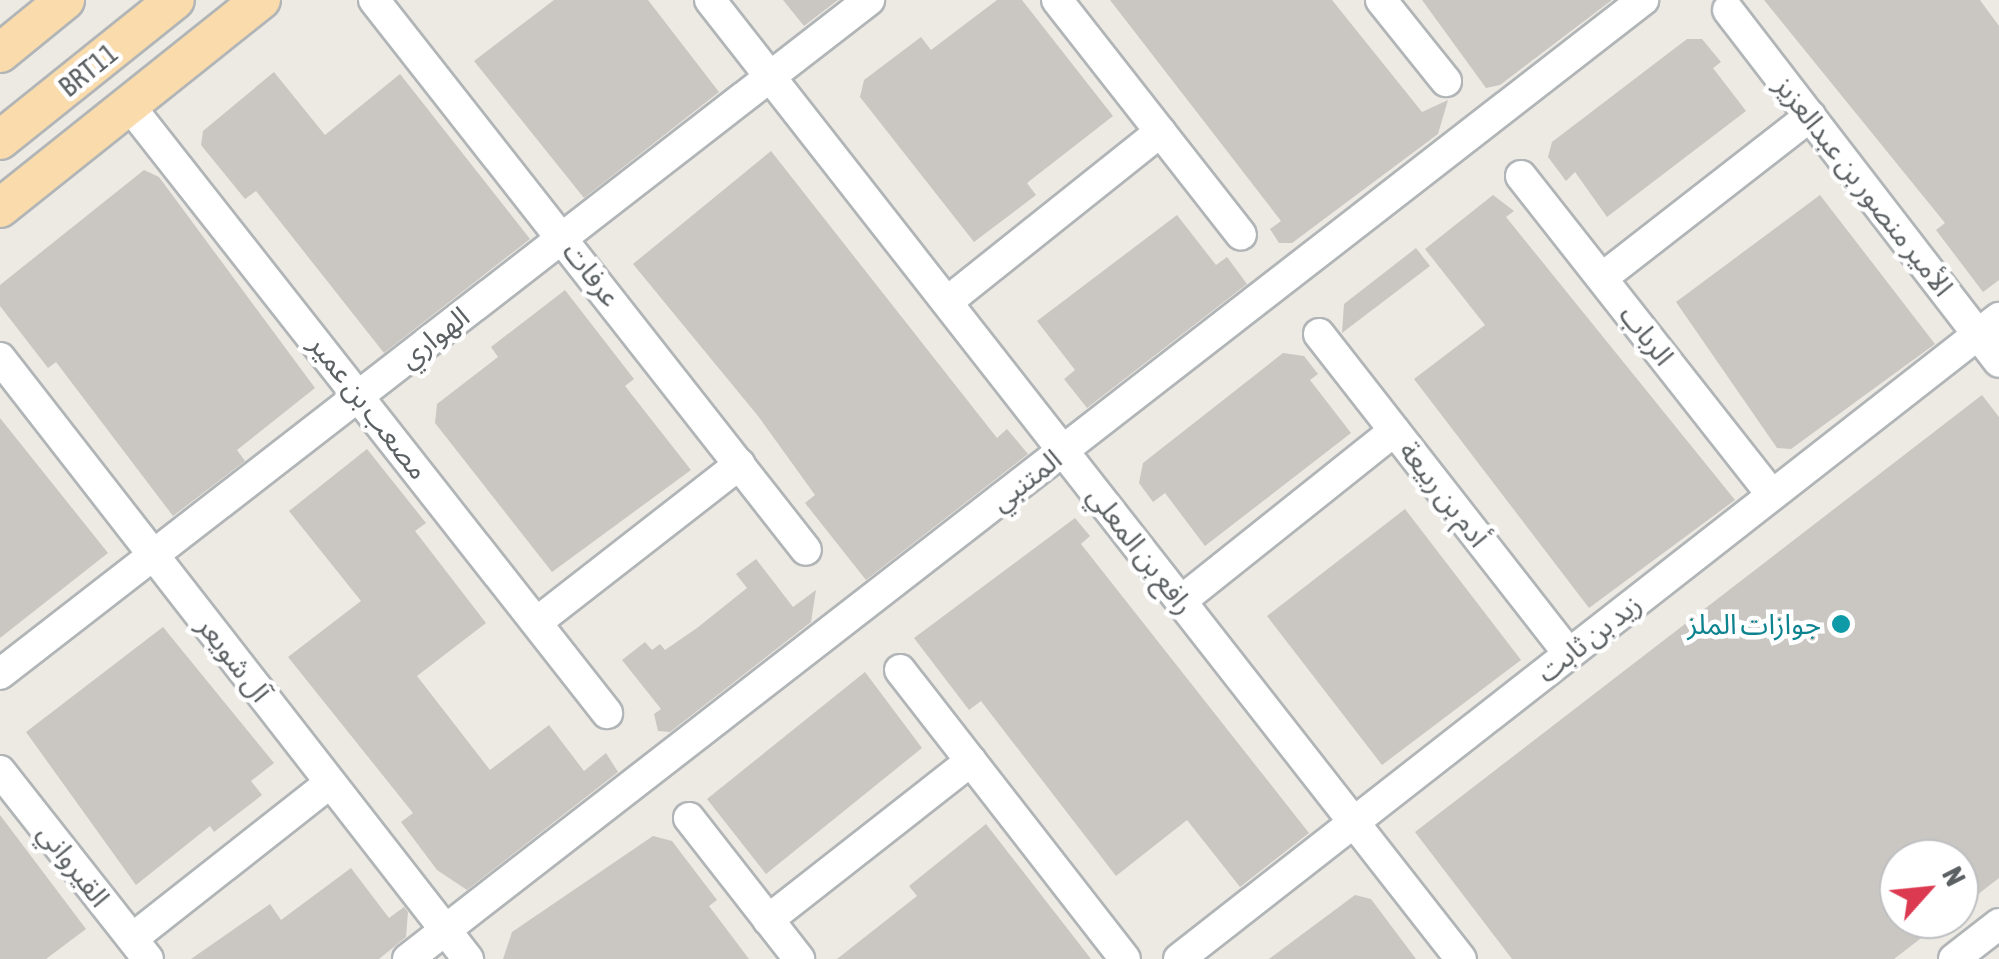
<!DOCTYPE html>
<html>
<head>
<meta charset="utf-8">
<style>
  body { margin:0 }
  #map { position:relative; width:1999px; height:959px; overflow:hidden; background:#ede9e3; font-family:"Asap Condensed","Noto Sans Arabic",sans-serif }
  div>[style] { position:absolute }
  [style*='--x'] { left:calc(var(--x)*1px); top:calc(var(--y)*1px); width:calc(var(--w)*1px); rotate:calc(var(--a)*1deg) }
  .building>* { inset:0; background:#cac6c2 }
  .roads { filter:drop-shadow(2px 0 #b1b5b7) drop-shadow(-2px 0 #b1b5b7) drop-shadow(0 2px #b1b5b7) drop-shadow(0 -2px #b1b5b7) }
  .minor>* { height:30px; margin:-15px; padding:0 15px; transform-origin:15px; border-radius:15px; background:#fff }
  .major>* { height:38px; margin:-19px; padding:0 19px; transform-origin:19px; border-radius:19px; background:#f9dbac }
  .dots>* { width:28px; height:28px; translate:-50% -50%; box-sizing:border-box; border:5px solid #fff; border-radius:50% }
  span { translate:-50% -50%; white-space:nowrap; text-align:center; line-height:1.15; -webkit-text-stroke:9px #fff; paint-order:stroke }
  .street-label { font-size:28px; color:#5b6063 }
  .culture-label { font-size:28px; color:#0d838f }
  .right { translate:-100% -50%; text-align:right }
  .north { position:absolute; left:1879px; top:839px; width:100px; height:100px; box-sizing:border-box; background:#fff; border:2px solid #bdbfc1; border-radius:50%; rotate:63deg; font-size:28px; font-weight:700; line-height:40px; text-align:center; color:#5b6063 }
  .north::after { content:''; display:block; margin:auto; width:35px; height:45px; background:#dc3a51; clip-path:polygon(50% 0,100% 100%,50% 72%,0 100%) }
</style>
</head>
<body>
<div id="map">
  <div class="building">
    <div style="clip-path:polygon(554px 0,648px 0,719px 92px,584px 198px,474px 61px)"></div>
    <div style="clip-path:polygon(783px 0,838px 0,804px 26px)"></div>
    <div style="clip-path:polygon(997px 0,1022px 0,1113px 116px,1027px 183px,1036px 195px,974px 242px,860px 97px,864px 80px,921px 37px,931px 50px)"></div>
    <div style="clip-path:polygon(1110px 0,1332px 0,1422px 112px,1448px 100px,1438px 134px,1292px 243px,1279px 243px,1270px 229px,1281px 221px)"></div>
    <div style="clip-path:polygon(1422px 0,1612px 0,1500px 85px,1486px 88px)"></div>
    <div style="clip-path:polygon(1764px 0,1980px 0,1999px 26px,1999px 280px,1983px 292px,1936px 230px,1945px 223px)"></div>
    <div style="clip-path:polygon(1687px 39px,1702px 39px,1721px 62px,1713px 68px,1746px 111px,1607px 217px,1575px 172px,1566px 181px,1548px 157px,1552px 142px)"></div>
    <div style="clip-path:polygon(274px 72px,325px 135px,400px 74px,530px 239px,384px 353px,256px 191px,245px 199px,201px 145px,203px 131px)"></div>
    <div style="clip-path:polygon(771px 151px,997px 438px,1007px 429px,1028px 454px,866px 580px,805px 503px,815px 495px,758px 416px,633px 264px)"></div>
    <div style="clip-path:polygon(144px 170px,159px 177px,315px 388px,237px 450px,245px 461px,173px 516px,56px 362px,48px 368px,0 306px,0 285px)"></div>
    <div style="clip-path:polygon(1493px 195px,1514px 211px,1506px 217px,1735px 500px,1589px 608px,1414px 379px,1485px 325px,1425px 249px)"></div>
    <div style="clip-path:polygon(1820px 195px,1935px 344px,1791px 449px,1777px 448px,1676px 302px)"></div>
    <div style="clip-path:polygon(1177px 215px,1216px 265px,1227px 257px,1247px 284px,1087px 408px,1064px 379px,1075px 370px,1037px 321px)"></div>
    <div style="clip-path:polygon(1416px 248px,1430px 266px,1342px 333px,1344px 304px)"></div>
    <div style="clip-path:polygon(565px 290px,634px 379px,625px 386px,691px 470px,552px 572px,435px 423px,437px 404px,498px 357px,491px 347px)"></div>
    <div style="clip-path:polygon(1283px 353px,1304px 356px,1318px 374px,1310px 380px,1351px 433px,1205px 546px,1165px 493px,1153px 502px,1139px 483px,1143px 463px)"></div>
    <div style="clip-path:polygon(1982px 395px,1999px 417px,1999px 878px,1959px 909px,1959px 859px,1899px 859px,1899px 919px,1946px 919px,1894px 959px,1512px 959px,1415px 832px)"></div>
    <div style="clip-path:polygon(0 418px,108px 553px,0 638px)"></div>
    <div style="clip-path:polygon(367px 449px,426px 523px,415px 531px,486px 623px,417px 676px,490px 770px,549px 725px,584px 771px,606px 753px,618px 772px,467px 890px,437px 870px,401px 822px,413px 813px,288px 657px,361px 601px,289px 511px)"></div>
    <div style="clip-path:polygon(1405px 509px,1521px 660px,1382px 765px,1267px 616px)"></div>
    <div style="clip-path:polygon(1075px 518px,1090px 536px,1081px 544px,1309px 833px,1240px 887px,1187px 820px,1116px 876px,981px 701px,969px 710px,914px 638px)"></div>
    <div style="clip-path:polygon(756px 559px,793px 607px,816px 590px,811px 622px,670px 732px,658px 731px,654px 714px,661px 709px,622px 660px,645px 642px,652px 650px,660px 644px,665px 650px,697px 628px,747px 588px,736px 574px)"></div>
    <div style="clip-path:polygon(163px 627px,274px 763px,251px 781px,262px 795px,214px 832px,210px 826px,136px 885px,26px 732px)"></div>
    <div style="clip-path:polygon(865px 672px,922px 748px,766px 874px,707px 799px)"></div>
    <div style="clip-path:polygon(0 815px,86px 929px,46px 959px,0 959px)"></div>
    <div style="clip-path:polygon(986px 824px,1091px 959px,837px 959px,917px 896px,909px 886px)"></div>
    <div style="clip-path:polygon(653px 836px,672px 841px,717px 900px,709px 906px,749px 959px,503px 959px,512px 932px)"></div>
    <div style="clip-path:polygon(351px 868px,389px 918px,404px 907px,408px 912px,406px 937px,379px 959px,191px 959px,270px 904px,281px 920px)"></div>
    <div style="clip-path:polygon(1355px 895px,1371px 899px,1416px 959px,1269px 959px)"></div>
  </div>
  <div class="roads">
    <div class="minor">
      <div style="--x:374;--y:0;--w:699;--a:51.85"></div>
      <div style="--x:710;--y:0;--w:1218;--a:51.94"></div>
      <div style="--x:1057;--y:0;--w:298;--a:51.9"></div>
      <div style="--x:1381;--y:0;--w:104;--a:51.3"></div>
      <div style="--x:1728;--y:10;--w:444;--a:52.4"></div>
      <div style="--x:128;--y:104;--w:775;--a:51.81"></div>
      <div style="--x:1521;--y:176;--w:406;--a:51.8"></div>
      <div style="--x:1602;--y:278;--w:264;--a:-37.9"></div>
      <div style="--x:947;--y:302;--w:273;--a:-38.6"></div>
      <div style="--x:1319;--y:334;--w:406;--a:52"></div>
      <div style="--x:0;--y:358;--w:762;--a:52.09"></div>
      <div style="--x:1181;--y:601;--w:273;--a:-38.6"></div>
      <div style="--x:537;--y:622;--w:257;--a:-37.9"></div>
      <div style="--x:900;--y:670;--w:366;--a:52.1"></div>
      <div style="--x:0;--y:674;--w:1100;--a:-37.8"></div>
      <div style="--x:0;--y:771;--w:239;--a:51.8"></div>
      <div style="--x:689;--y:818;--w:179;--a:52"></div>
      <div style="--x:768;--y:920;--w:258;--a:-38.1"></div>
      <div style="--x:133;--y:938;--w:251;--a:-38.2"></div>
      <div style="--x:408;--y:959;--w:1564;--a:-37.83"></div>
      <div style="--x:1179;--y:959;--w:1041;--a:-38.02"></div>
      <div style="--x:1954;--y:959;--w:57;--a:-37.9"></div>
    </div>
    <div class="major">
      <div style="--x:0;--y:53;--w:84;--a:-39.2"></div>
      <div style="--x:0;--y:140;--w:224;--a:-38.7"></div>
      <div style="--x:0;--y:208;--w:334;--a:-38.6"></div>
    </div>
  </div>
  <div class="dots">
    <div style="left:1841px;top:624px;background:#0f9aa8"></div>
  </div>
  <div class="street-label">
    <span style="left:88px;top:70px;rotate:-39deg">BRT11</span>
    <span style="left:1864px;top:186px;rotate:52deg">الأمير منصور بن عبدالعزيز</span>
    <span style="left:592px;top:274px;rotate:52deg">عرفات</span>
    <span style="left:1647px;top:335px;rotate:52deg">الرباب</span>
    <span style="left:434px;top:337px;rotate:-38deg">الهواري</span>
    <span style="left:369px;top:407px;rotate:52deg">مصعب بن عمير</span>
    <span style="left:1026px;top:480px;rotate:-38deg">المتنبي</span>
    <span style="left:1444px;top:494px;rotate:52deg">أدم بن ربيعة</span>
    <span style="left:1141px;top:550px;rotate:52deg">رافع بن المعلي</span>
    <span style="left:1589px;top:638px;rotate:-38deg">زيد بن ثابت</span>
    <span style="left:234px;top:659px;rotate:52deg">آل شويعر</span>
    <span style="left:74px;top:865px;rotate:52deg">القيرواني</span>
  </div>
  <div class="culture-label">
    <span class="right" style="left:1821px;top:624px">جوازات الملز</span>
  </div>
  <div class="north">N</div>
</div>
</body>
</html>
